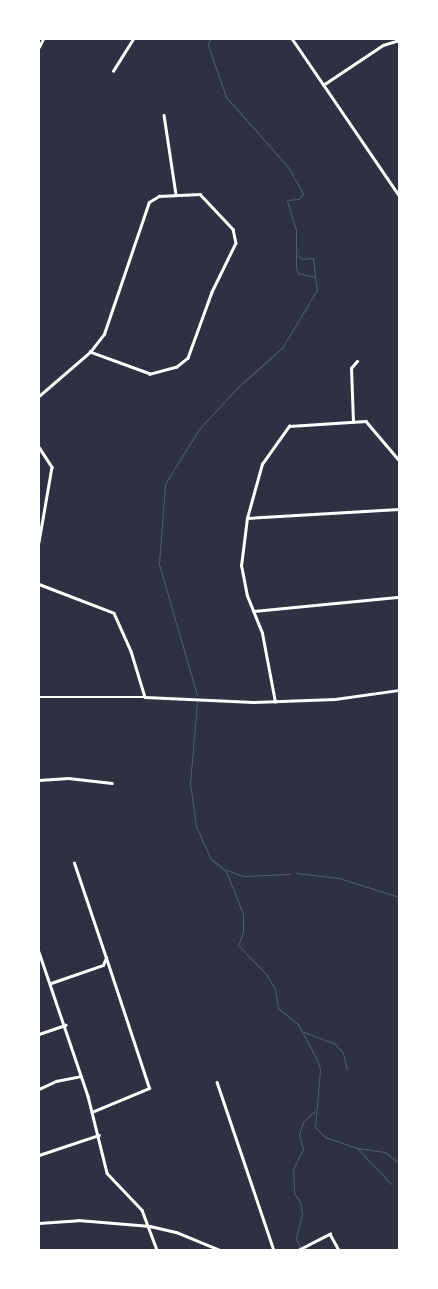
<!DOCTYPE html>
<html>
<head>
<meta charset="utf-8">
<style>
  body { margin:0 }
  #map { position:relative; width:438px; height:1289px; overflow:hidden; background:#2d3142; font-family:Raleway,sans-serif }
  div>[style] { position:absolute }
  [style*='--x'] { left:calc(var(--x)*1px); top:calc(var(--y)*1px); width:calc(var(--w)*1px); rotate:calc(var(--a)*1deg) }
  .stream>* { height:1px; margin:-0.5px; padding:0 0.5px; transform-origin:0.5px; border-radius:0.5px; background:#4f5d75 }
  .minor>* { height:2.5px; margin:-1.25px; padding:0 1.25px; transform-origin:1.25px; border-radius:1.25px; background:#fff }
  .tertiary>* { height:3px; margin:-1.5px; padding:0 1.5px; transform-origin:1.5px; border-radius:1.5px; background:#fff }
  span { translate:-50% -50%; white-space:nowrap; text-align:center; line-height:1.15; -webkit-text-stroke:4px #fff; paint-order:stroke }
  .frame { position:absolute; inset:0; border:40px solid #fff; pointer-events:none }
</style>
</head>
<body>
<div id="map">
  <div class="stream">
    <div style="--x:298;--y:255;--w:6;--a:45"></div>
    <div style="--x:302;--y:259;--w:11;--a:-5"></div>
    <div style="--x:313;--y:258;--w:19;--a:84"></div>
    <div style="--x:197;--y:695;--w:136;--a:-106.2"></div>
    <div style="--x:159;--y:564;--w:80;--a:-85.7"></div>
    <div style="--x:165;--y:484;--w:65;--a:-58.3"></div>
    <div style="--x:199;--y:429;--w:57;--a:-47.1"></div>
    <div style="--x:238;--y:387;--w:59;--a:-41.6"></div>
    <div style="--x:282;--y:348;--w:68;--a:-58.9"></div>
    <div style="--x:317;--y:290;--w:13;--a:-99"></div>
    <div style="--x:315;--y:277;--w:17;--a:-167"></div>
    <div style="--x:298;--y:273;--w:5;--a:-112"></div>
    <div style="--x:296;--y:268;--w:38;--a:-90"></div>
    <div style="--x:296;--y:230;--w:31;--a:-107"></div>
    <div style="--x:287;--y:200;--w:12;--a:-5"></div>
    <div style="--x:299;--y:199;--w:7;--a:-56"></div>
    <div style="--x:303;--y:193;--w:30;--a:-120"></div>
    <div style="--x:288;--y:167;--w:94;--a:-131.5"></div>
    <div style="--x:226;--y:97;--w:55;--a:-109.1"></div>
    <div style="--x:208;--y:45;--w:6;--a:-72"></div>
    <div style="--x:197;--y:702;--w:81;--a:94.9"></div>
    <div style="--x:190;--y:783;--w:43;--a:82.1"></div>
    <div style="--x:196;--y:826;--w:36;--a:66"></div>
    <div style="--x:211;--y:859;--w:19;--a:39"></div>
    <div style="--x:226;--y:871;--w:46;--a:68.4"></div>
    <div style="--x:243;--y:914;--w:18;--a:90"></div>
    <div style="--x:243;--y:932;--w:14;--a:111"></div>
    <div style="--x:238;--y:945;--w:40;--a:46"></div>
    <div style="--x:266;--y:974;--w:17;--a:59"></div>
    <div style="--x:275;--y:989;--w:19;--a:81"></div>
    <div style="--x:278;--y:1008;--w:26;--a:39"></div>
    <div style="--x:298;--y:1024;--w:40;--a:62"></div>
    <div style="--x:317;--y:1059;--w:10;--a:73"></div>
    <div style="--x:320;--y:1069;--w:58;--a:94.9"></div>
    <div style="--x:315;--y:1127;--w:14;--a:45"></div>
    <div style="--x:325;--y:1137;--w:34;--a:19"></div>
    <div style="--x:357;--y:1148;--w:28;--a:8"></div>
    <div style="--x:385;--y:1152;--w:18;--a:38"></div>
    <div style="--x:227;--y:870;--w:17;--a:21"></div>
    <div style="--x:243;--y:876;--w:47;--a:-2.4"></div>
    <div style="--x:296;--y:873;--w:43;--a:6.6"></div>
    <div style="--x:339;--y:878;--w:63;--a:17.6"></div>
    <div style="--x:304;--y:1032;--w:33;--a:21"></div>
    <div style="--x:335;--y:1044;--w:12;--a:48"></div>
    <div style="--x:343;--y:1053;--w:17;--a:77"></div>
    <div style="--x:358;--y:1149;--w:48;--a:46.7"></div>
    <div style="--x:301;--y:1250;--w:13;--a:-113"></div>
    <div style="--x:296;--y:1238;--w:25;--a:-76"></div>
    <div style="--x:302;--y:1214;--w:12;--a:-99"></div>
    <div style="--x:300;--y:1202;--w:11;--a:-124"></div>
    <div style="--x:294;--y:1193;--w:24;--a:-92"></div>
    <div style="--x:293;--y:1169;--w:22;--a:-63"></div>
    <div style="--x:303;--y:1149;--w:15;--a:-106"></div>
    <div style="--x:299;--y:1135;--w:14;--a:-73"></div>
    <div style="--x:303;--y:1122;--w:16;--a:-43"></div>
  </div>
  <div class="minor">
    <div style="--x:39;--y:47;--w:9;--a:-63"></div>
    <div style="--x:113;--y:71;--w:38;--a:-58"></div>
    <div style="--x:323;--y:85;--w:72;--a:-33.7"></div>
    <div style="--x:383;--y:45;--w:17;--a:-17"></div>
    <div style="--x:164;--y:115;--w:80;--a:81.4"></div>
    <div style="--x:39;--y:396;--w:67;--a:-40.8"></div>
    <div style="--x:90;--y:352;--w:23;--a:-52"></div>
    <div style="--x:104;--y:334;--w:139;--a:-71.2"></div>
    <div style="--x:149;--y:202;--w:12;--a:-31"></div>
    <div style="--x:159;--y:196;--w:41;--a:-2.8"></div>
    <div style="--x:200;--y:194;--w:48;--a:46.7"></div>
    <div style="--x:233;--y:229;--w:14;--a:78"></div>
    <div style="--x:236;--y:243;--w:55;--a:116.1"></div>
    <div style="--x:212;--y:292;--w:70;--a:110"></div>
    <div style="--x:188;--y:358;--w:14;--a:141"></div>
    <div style="--x:177;--y:367;--w:28;--a:165"></div>
    <div style="--x:150;--y:374;--w:64;--a:-159.9"></div>
    <div style="--x:353;--y:422;--w:54;--a:-92.1"></div>
    <div style="--x:351;--y:368;--w:9;--a:-49"></div>
    <div style="--x:39;--y:447;--w:24;--a:57"></div>
    <div style="--x:52;--y:467;--w:76;--a:99.8"></div>
    <div style="--x:247;--y:518;--w:152;--a:-3.4"></div>
    <div style="--x:39;--y:584;--w:80;--a:21.1"></div>
    <div style="--x:114;--y:613;--w:42;--a:65.9"></div>
    <div style="--x:131;--y:651;--w:48;--a:73.1"></div>
    <div style="--x:253;--y:611;--w:147;--a:-5.5"></div>
    <div style="--x:39;--y:697;--w:106;--a:0"></div>
    <div style="--x:145;--y:697;--w:108;--a:2.7"></div>
    <div style="--x:253;--y:702;--w:82;--a:-2.1"></div>
    <div style="--x:335;--y:699;--w:65;--a:-8"></div>
    <div style="--x:275;--y:702;--w:70;--a:-100.7"></div>
    <div style="--x:262;--y:633;--w:40;--a:-112"></div>
    <div style="--x:247;--y:596;--w:31;--a:-101"></div>
    <div style="--x:241;--y:566;--w:48;--a:-82.9"></div>
    <div style="--x:247;--y:518;--w:56;--a:-74.5"></div>
    <div style="--x:262;--y:464;--w:47;--a:-54.6"></div>
    <div style="--x:289;--y:426;--w:77;--a:-3.7"></div>
    <div style="--x:366;--y:421;--w:51;--a:49.8"></div>
    <div style="--x:39;--y:780;--w:29;--a:-4"></div>
    <div style="--x:68;--y:778;--w:44;--a:6.5"></div>
    <div style="--x:39;--y:952;--w:152;--a:71.2"></div>
    <div style="--x:88;--y:1096;--w:79;--a:76.1"></div>
    <div style="--x:107;--y:1173;--w:51;--a:46.6"></div>
    <div style="--x:142;--y:1210;--w:43;--a:69.4"></div>
    <div style="--x:51;--y:983;--w:55;--a:-19.1"></div>
    <div style="--x:103;--y:965;--w:8;--a:-67"></div>
    <div style="--x:106;--y:958;--w:100;--a:-108.6"></div>
    <div style="--x:39;--y:1034;--w:28;--a:-19"></div>
    <div style="--x:217;--y:1082;--w:177;--a:71.3"></div>
    <div style="--x:39;--y:1089;--w:19;--a:-25"></div>
    <div style="--x:56;--y:1081;--w:25;--a:-11"></div>
    <div style="--x:92;--y:1112;--w:62;--a:-22.8"></div>
    <div style="--x:149;--y:1088;--w:137;--a:-108.3"></div>
    <div style="--x:39;--y:1155;--w:63;--a:-18.4"></div>
    <div style="--x:39;--y:1223;--w:39;--a:-4"></div>
    <div style="--x:78;--y:1220;--w:72;--a:4.8"></div>
    <div style="--x:150;--y:1226;--w:27;--a:13"></div>
    <div style="--x:176;--y:1232;--w:48;--a:22.2"></div>
    <div style="--x:298;--y:1250;--w:36;--a:-27"></div>
    <div style="--x:330;--y:1234;--w:18;--a:61"></div>
  </div>
  <div class="tertiary">
    <div style="--x:292;--y:39;--w:190;--a:55.7"></div>
  </div>
  <div class="frame"></div>
</div>
</body>
</html>
